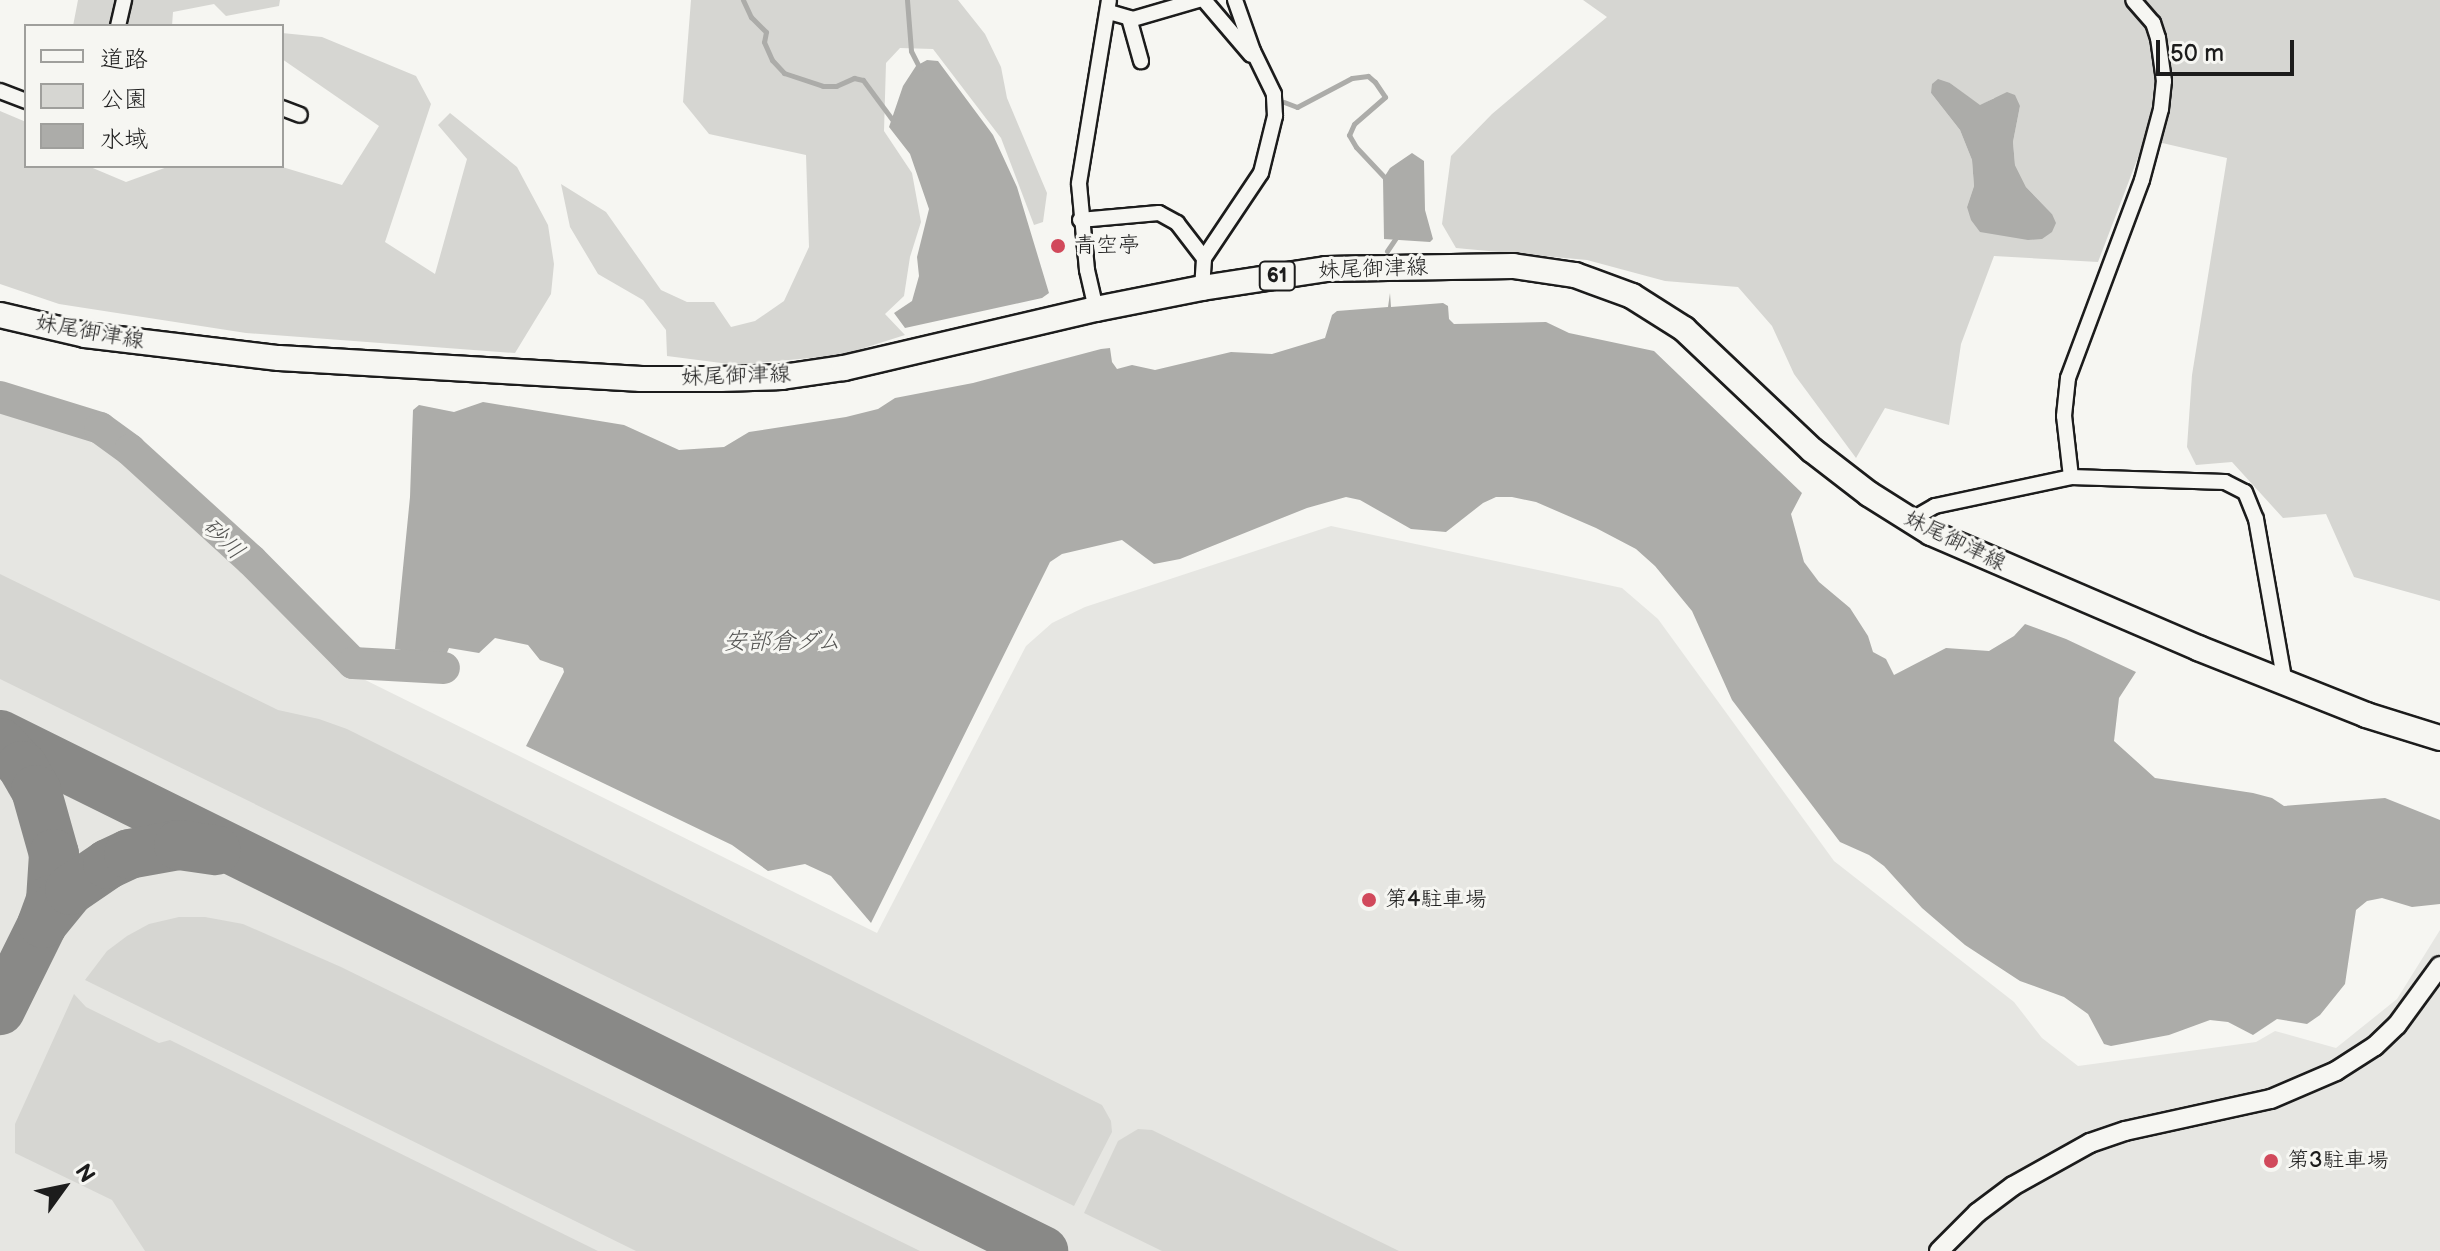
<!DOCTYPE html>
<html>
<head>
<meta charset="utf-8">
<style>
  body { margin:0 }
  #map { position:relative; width:2440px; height:1251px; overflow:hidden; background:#f6f6f2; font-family:"Balsamiq Sans","Klee One",sans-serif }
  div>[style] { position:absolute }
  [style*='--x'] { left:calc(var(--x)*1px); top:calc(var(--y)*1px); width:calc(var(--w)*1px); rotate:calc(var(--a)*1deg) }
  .built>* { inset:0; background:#e6e6e2 }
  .green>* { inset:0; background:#d6d6d2 }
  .water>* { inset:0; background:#acaca9 }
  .stream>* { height:5px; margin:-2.5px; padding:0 2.5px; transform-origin:2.5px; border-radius:2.5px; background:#acaca9 }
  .river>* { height:32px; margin:-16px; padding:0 16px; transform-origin:16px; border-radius:16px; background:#acaca9 }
  .taxiway>* { height:50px; margin:-25px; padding:0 25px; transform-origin:25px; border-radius:25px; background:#898987 }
  .roads { filter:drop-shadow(2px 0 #1c1c1c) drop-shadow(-2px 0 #1c1c1c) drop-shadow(0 2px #1c1c1c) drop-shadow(0 -2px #1c1c1c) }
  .minor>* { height:14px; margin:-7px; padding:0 7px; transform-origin:7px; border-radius:7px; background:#f6f6f2 }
  .tertiary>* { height:18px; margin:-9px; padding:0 9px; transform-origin:9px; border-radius:9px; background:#f6f6f2 }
  .primary>* { height:24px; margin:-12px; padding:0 12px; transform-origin:12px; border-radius:12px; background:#f6f6f2 }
  .dots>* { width:22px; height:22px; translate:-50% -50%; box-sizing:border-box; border:4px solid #f6f6f2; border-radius:50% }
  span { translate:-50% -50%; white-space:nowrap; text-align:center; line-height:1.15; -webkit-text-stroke:6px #f6f6f2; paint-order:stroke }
  .shield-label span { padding:2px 6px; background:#f6f6f2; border:2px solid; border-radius:6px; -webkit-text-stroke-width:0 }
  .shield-label { font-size:20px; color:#1c1c1c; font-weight:700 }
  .poi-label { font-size:22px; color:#1c1c1c }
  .left { translate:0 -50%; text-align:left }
  .street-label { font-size:22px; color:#1c1c1c }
  .water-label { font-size:24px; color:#565654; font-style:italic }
  .legend { position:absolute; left:24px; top:24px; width:260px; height:144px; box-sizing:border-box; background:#f6f6f2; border:2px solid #9f9f9c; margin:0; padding:10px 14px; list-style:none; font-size:24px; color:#1c1c1c }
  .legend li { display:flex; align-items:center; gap:16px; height:40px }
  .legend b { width:40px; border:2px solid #9f9f9c }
  .north { position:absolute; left:24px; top:1147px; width:80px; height:80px; -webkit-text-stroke:6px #f6f6f2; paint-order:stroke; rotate:57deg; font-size:22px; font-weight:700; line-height:32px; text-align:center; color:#1c1c1c }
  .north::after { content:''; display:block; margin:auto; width:28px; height:36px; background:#1c1c1c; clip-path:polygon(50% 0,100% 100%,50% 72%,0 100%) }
  .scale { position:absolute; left:2156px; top:40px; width:138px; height:36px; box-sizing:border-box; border:4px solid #1c1c1c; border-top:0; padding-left:10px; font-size:24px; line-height:28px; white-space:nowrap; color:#1c1c1c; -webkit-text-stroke:6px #f6f6f2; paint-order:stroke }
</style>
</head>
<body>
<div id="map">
  <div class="built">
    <div style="clip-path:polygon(0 406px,98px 436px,171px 498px,345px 670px,877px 933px,1026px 646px,1052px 623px,1085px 607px,1331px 526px,1622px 588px,1658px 619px,1834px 861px,2014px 1002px,2042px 1038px,2078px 1066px,2256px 1042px,2275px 1031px,2336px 1048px,2397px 999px,2440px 930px,2440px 1251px,0 1251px)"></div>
  </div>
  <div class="green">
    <div style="clip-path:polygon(78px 0,280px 0,279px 6px,226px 16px,214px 4px,173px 12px,172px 26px,73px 26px)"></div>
    <div style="clip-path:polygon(691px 0,958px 0,985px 34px,1001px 67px,1007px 98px,1047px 193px,1043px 222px,1034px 225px,1001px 138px,933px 49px,900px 48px,886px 63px,884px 131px,912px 173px,921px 222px,910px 257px,904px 296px,885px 314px,905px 335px,842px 355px,737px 365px,667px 356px,666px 330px,643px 300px,598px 274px,570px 227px,561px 184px,606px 212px,661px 290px,687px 302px,714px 302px,731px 327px,755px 321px,784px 301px,809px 247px,806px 155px,709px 134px,683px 102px)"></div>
    <div style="clip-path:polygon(evenodd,1583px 0,2440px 0,2440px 601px,2354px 577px,2326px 514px,2283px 518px,2232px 462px,2196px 465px,2187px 447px,2192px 375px,2227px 158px,2145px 139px,2098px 262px,1994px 256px,1961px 344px,1949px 425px,1885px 408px,1856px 458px,1794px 374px,1772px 326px,1738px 287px,1665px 281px,1587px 260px,1456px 248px,1442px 224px,1451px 156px,1492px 114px,1607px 17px,1583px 0,1950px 83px,1980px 106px,1994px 98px,2020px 106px,2013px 142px,2015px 165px,2026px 187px,2052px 214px,1967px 207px,1974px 186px,1972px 160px,1960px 130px,1931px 93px,1950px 83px)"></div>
    <div style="clip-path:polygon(282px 33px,322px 37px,416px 76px,431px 104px,385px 242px,435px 274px,467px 159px,438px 125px,450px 113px,517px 167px,548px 225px,554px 264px,551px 294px,515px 353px,246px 333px,59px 304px,0 284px,0 111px,26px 122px,26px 166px,88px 166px,126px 182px,170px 166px,279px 166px,342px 185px,379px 126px,282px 59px)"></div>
    <div style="clip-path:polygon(0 574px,278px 710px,319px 719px,347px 729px,1102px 1105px,1111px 1121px,1112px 1132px,1074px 1206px,0 679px)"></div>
    <div style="clip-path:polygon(179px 917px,205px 917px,243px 924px,341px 967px,920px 1251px,636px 1251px,85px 980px,107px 951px,127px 936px,149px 924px)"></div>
    <div style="clip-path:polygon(74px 994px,86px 1007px,159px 1043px,170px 1040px,598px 1251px,145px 1251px,112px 1200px,15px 1153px,15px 1124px)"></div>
    <div style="clip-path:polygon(1138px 1129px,1152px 1130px,1399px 1251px,1162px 1251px,1084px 1213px,1118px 1141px)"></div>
  </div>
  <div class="water">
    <div style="clip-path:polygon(927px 60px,938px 61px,993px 135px,1017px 187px,1049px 293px,1042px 298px,905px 328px,894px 313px,912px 301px,919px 276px,917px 257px,929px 209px,910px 154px,889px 127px,903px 86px,916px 66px)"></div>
    <div style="clip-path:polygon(1938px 79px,1950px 83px,1980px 105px,2007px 92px,2015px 95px,2020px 106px,2013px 142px,2015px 165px,2026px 187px,2052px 214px,2056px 223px,2052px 232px,2042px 239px,2028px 240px,1980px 232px,1971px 220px,1967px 207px,1974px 186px,1972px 160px,1960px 130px,1931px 93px,1932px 84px)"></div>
    <div style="clip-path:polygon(1412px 153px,1424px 161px,1425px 210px,1433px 239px,1430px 242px,1384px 239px,1383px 179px,1390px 168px)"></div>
    <div style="clip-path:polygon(1390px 293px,1391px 307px,1443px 303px,1448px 306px,1449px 319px,1454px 324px,1546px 322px,1569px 333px,1654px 351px,1802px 493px,1791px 514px,1804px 562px,1819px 582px,1850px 608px,1868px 636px,1873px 652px,1886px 659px,1894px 675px,1946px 648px,1989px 651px,2014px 636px,2025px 624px,2066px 639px,2136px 672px,2119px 698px,2114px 741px,2155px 778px,2253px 793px,2272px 798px,2284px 806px,2385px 798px,2440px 820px,2440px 904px,2412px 907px,2382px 898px,2367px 901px,2356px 910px,2345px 984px,2320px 1015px,2307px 1024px,2277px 1019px,2253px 1035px,2228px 1022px,2210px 1020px,2169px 1035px,2111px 1046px,2104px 1044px,2088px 1014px,2064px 997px,2020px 981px,1965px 945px,1922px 908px,1884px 866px,1869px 855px,1840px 842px,1732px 700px,1692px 611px,1655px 566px,1636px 549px,1596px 528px,1536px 502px,1512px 497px,1496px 497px,1483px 503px,1446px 532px,1411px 529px,1360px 500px,1346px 497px,1307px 508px,1180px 559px,1154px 564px,1122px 540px,1062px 554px,1050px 562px,871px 923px,831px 876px,805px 864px,768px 871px,732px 845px,526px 746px,564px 672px,563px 668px,540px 660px,528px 645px,495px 638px,479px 653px,449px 648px,445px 657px,395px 649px,410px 497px,413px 410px,419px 405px,454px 412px,483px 402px,624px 425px,679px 450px,724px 447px,749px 432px,846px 417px,878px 409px,895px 398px,973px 383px,1101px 349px,1110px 348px,1112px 362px,1117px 369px,1132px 365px,1155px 370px,1231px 352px,1272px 354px,1325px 338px,1332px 315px,1337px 311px,1388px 307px)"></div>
  </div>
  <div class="stream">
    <div style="--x:743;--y:0;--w:19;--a:65"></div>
    <div style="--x:751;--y:17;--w:21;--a:45"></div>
    <div style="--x:766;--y:32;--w:10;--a:101"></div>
    <div style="--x:764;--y:42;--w:20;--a:66"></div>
    <div style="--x:772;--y:60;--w:18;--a:47"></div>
    <div style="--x:784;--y:73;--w:41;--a:18.4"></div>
    <div style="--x:823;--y:86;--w:13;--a:0"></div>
    <div style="--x:836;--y:86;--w:20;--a:-24"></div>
    <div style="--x:854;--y:78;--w:9;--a:13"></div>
    <div style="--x:863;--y:80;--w:52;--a:53.6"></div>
    <div style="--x:907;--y:0;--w:51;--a:85.5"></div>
    <div style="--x:911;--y:51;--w:20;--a:63"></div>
    <div style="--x:1284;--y:102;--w:14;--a:21"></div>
    <div style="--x:1297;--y:107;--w:62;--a:-27.8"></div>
    <div style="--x:1352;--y:78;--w:16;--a:-7"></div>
    <div style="--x:1368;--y:76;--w:9;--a:41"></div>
    <div style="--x:1375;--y:82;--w:18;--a:56"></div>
    <div style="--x:1385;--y:97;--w:41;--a:138.9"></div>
    <div style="--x:1354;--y:124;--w:12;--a:114"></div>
    <div style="--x:1349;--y:135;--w:14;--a:60"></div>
    <div style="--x:1356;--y:147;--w:45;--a:46.8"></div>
    <div style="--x:1387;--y:251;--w:18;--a:-56"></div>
  </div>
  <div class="river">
    <div style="--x:0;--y:397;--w:105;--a:17.2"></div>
    <div style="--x:100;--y:428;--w:37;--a:36"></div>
    <div style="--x:130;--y:450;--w:164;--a:42.3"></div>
    <div style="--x:251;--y:560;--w:145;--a:45.3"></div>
    <div style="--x:353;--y:663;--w:91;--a:3.1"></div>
  </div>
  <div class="taxiway">
    <div style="--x:0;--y:735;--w:1164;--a:26.32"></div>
    <div style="--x:0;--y:743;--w:32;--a:46"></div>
    <div style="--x:22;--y:766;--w:28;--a:60"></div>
    <div style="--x:36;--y:790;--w:66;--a:74.3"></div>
    <div style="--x:54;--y:854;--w:46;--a:93.7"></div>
    <div style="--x:51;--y:900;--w:27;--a:110"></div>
    <div style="--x:42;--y:925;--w:95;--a:116.3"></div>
    <div style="--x:43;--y:923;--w:43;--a:-50.7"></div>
    <div style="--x:70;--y:890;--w:46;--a:-34.4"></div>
    <div style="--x:108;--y:864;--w:23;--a:-25"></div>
    <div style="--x:129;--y:854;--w:51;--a:-10.2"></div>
    <div style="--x:179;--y:845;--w:37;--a:8"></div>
  </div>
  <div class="roads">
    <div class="minor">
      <div style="--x:1204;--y:0;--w:72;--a:49.5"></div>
      <div style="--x:1109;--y:12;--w:25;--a:16"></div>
      <div style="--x:1133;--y:19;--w:68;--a:-16.3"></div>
      <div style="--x:1129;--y:18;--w:45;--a:74.4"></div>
      <div style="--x:118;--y:26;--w:27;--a:-77"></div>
      <div style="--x:0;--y:91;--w:28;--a:21"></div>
      <div style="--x:282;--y:108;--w:19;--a:21"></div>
      <div style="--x:1080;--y:220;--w:79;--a:-5.1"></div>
      <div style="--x:1159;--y:213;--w:21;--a:29"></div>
      <div style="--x:1177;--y:223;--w:44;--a:52.4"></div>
      <div style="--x:1202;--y:288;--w:30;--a:-86"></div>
      <div style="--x:1204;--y:258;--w:102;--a:-56.2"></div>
      <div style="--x:1261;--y:173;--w:59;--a:-76.2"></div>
      <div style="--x:1275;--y:116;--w:22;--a:-93"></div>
      <div style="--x:1274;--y:94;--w:48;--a:-116"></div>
      <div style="--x:1253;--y:51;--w:54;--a:-109.4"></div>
      <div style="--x:1096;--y:309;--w:40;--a:-103"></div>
      <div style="--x:1087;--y:270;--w:87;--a:-95.3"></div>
      <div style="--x:1079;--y:183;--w:185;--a:-80.7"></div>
      <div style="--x:2071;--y:477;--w:61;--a:-96.5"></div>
      <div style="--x:2064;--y:416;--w:38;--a:-84"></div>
      <div style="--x:2068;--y:378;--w:211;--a:-69.5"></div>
      <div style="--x:2142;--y:180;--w:73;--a:-75"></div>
      <div style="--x:2161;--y:109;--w:28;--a:-84"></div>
      <div style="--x:2164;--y:81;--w:43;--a:-97.9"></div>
      <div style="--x:2158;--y:38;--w:16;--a:-108"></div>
      <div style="--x:2153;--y:23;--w:30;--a:-131"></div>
      <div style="--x:1909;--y:521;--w:30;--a:-30"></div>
      <div style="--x:1935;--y:506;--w:139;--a:-12"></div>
      <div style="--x:2071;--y:477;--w:154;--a:1.9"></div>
      <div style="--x:2225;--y:482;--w:22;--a:27"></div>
      <div style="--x:2245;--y:492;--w:29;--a:68"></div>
      <div style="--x:2256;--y:519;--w:167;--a:80"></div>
    </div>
    <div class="tertiary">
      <div style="--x:1939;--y:1251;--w:54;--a:-45"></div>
      <div style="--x:1977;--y:1213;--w:45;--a:-36.9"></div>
      <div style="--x:2013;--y:1186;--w:88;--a:-29.2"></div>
      <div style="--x:2090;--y:1143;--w:37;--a:-19"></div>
      <div style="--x:2125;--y:1131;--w:149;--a:-12.4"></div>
      <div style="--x:2271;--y:1099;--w:71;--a:-23.3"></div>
      <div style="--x:2336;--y:1071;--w:46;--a:-32.7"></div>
      <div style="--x:2375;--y:1046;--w:30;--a:-44"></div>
      <div style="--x:2397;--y:1025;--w:73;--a:-53.9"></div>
    </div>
    <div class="primary">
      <div style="--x:0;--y:315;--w:87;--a:13.2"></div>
      <div style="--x:85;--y:335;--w:195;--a:6.8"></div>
      <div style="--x:279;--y:358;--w:363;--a:3.3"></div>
      <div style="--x:641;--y:379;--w:79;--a:0"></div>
      <div style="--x:720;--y:379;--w:62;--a:-1.8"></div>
      <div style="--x:782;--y:377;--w:63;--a:-8.3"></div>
      <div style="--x:844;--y:368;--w:259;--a:-13.2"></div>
      <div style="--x:1096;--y:309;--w:108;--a:-11.2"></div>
      <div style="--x:1202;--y:288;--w:125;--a:-8.7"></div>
      <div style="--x:1326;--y:269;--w:187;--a:-0.9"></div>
      <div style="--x:1513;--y:266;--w:63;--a:8.3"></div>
      <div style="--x:1575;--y:275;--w:61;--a:20.2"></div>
      <div style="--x:1632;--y:296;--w:62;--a:32.4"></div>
      <div style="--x:1684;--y:329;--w:176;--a:43.4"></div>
      <div style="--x:1812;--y:450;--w:72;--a:37.7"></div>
      <div style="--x:1869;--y:494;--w:73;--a:32.2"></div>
      <div style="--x:1931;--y:533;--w:291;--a:23.3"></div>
      <div style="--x:2198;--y:648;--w:181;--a:21.7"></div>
      <div style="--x:2366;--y:715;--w:77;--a:17.3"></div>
    </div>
  </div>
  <div class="dots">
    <div style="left:1058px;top:246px;background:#d1495b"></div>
    <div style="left:1369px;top:900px;background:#d1495b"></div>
    <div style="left:2271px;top:1161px;background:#d1495b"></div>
  </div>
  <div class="shield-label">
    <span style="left:1277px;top:276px">61</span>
  </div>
  <div class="poi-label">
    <span class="left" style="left:1074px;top:246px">青空亭</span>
    <span class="left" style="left:1385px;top:900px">第4駐車場</span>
    <span class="left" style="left:2287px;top:1161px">第3駐車場</span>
  </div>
  <div class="street-label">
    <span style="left:1373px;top:269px;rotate:-2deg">妹尾御津線</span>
    <span style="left:90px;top:332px;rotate:10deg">妹尾御津線</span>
    <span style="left:736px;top:376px;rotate:-2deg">妹尾御津線</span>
    <span style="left:1955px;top:541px;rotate:26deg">妹尾御津線</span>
  </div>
  <div class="water-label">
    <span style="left:223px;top:539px;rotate:44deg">砂川</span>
    <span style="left:782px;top:642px">安部倉ダム</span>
  </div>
  <ul class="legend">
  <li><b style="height:10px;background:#f6f6f2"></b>道路</li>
  <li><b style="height:22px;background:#d6d6d2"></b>公園</li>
  <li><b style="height:22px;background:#acaca9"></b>水域</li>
  </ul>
  <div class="north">N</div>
  <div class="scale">50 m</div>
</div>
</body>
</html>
